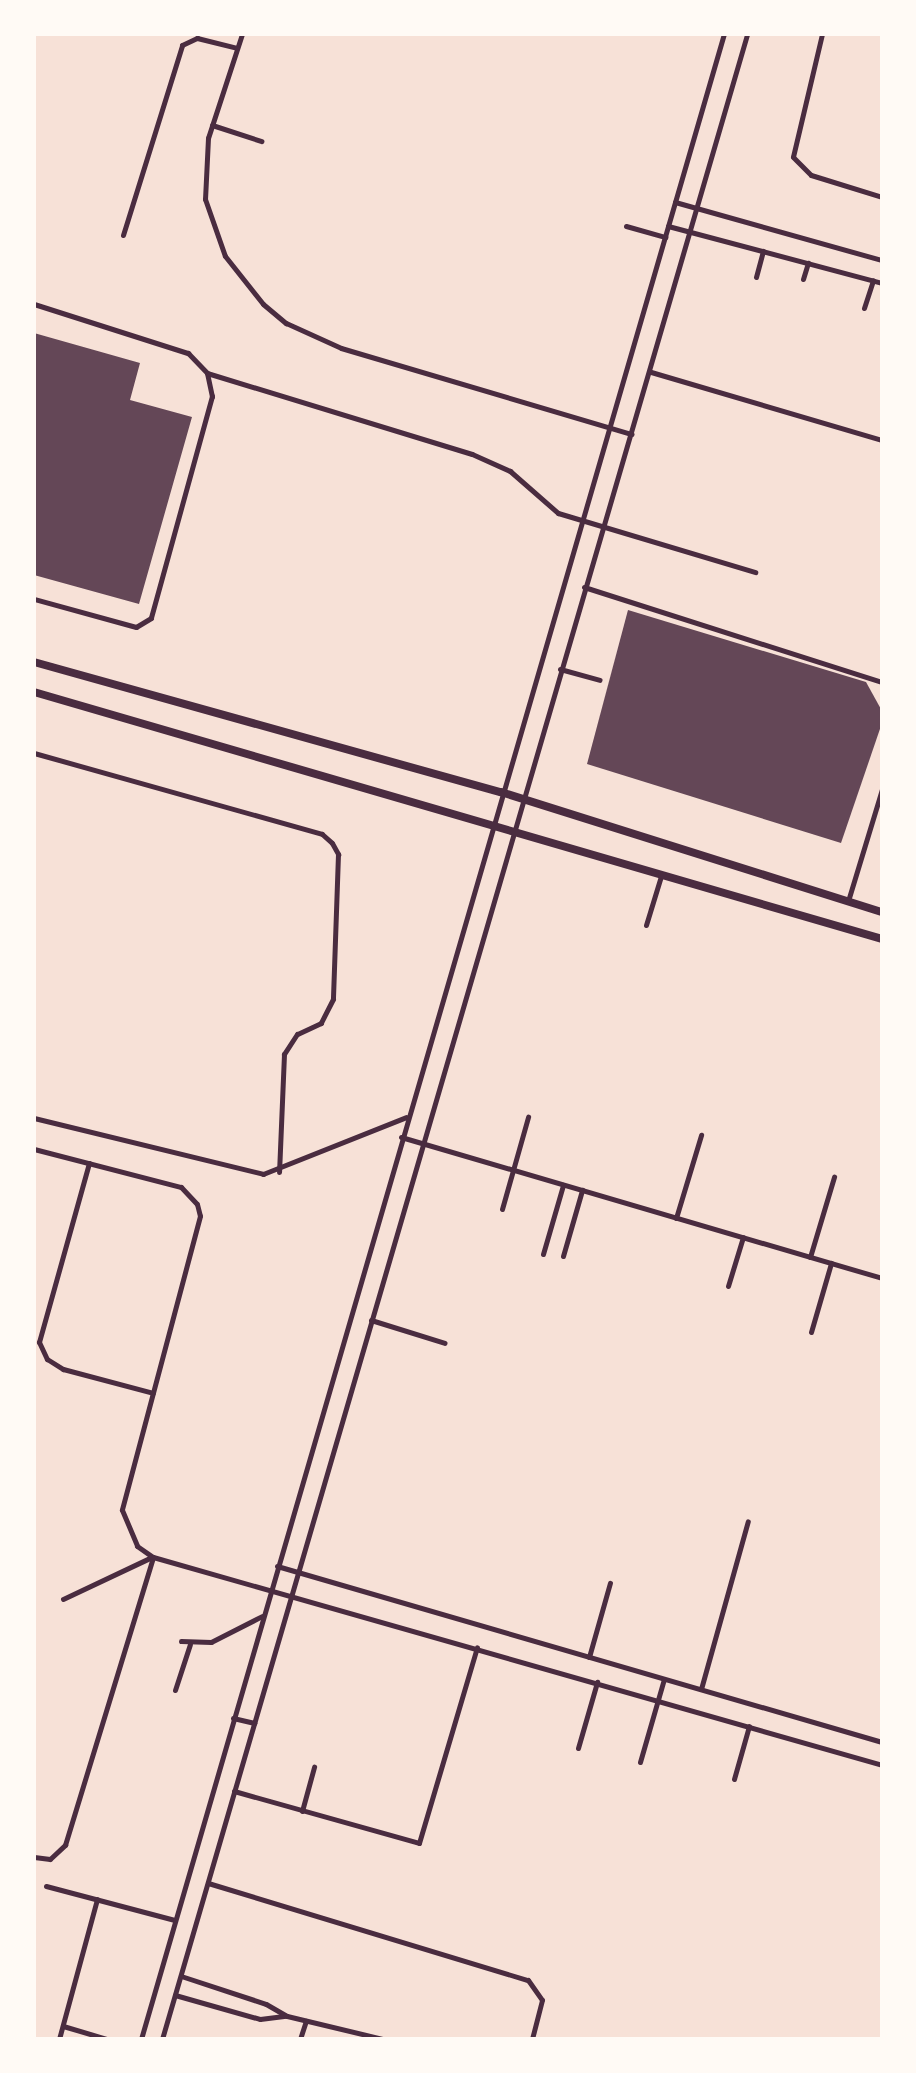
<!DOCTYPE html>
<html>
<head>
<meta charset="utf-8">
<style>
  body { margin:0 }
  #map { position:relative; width:916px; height:2073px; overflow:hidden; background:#f7e1d7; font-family:"Titillium Web",sans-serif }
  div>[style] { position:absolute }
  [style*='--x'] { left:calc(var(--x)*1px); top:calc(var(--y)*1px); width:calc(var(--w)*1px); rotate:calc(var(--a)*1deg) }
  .building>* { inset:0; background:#644757 }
  .service>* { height:5px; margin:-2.5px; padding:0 2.5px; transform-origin:2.5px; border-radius:2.5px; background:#4a2c40 }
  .minor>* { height:8px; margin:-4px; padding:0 4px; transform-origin:4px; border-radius:4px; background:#4a2c40 }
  span { translate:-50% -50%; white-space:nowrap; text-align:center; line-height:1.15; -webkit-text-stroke:7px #fffaf5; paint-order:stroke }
  .frame { position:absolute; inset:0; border:36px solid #fffaf5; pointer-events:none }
</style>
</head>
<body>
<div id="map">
  <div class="building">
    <div style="clip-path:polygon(34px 333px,140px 363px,130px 400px,192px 417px,139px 604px,34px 575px)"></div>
    <div style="clip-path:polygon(628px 610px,866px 682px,882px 711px,882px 723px,841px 843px,587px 764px)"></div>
  </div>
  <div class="service">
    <div style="--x:242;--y:34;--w:109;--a:108.1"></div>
    <div style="--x:208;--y:138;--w:61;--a:92.8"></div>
    <div style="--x:205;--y:199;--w:60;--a:70.7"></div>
    <div style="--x:225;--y:256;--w:61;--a:51.6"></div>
    <div style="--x:263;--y:304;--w:30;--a:40"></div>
    <div style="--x:286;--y:323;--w:60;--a:24.4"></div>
    <div style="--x:341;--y:348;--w:303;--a:16.5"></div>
    <div style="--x:822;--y:34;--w:126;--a:103.3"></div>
    <div style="--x:793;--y:157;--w:25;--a:45"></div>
    <div style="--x:811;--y:175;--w:74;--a:17.2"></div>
    <div style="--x:212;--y:125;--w:52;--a:18.1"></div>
    <div style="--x:675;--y:202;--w:215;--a:15.7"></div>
    <div style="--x:626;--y:226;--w:41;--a:15.8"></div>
    <div style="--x:668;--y:226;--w:221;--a:14.9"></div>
    <div style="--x:123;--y:235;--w:199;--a:-72.7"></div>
    <div style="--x:182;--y:45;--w:17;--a:-25"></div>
    <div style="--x:197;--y:38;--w:41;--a:14"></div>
    <div style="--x:756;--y:277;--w:27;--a:-75"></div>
    <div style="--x:803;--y:279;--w:17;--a:-73"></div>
    <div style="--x:34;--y:304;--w:162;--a:17.7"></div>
    <div style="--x:188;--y:353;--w:28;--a:46"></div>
    <div style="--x:207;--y:373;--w:24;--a:78"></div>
    <div style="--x:212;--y:396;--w:230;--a:105.4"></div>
    <div style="--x:151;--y:618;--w:17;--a:149"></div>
    <div style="--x:136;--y:627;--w:106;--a:-164.6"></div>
    <div style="--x:864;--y:308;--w:29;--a:-72"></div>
    <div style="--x:651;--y:372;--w:241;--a:16.4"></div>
    <div style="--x:207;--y:373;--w:277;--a:17"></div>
    <div style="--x:472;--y:454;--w:42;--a:24.1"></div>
    <div style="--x:510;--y:471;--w:64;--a:41.2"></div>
    <div style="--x:558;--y:513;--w:206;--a:16.7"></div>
    <div style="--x:584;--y:587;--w:313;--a:17.7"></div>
    <div style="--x:560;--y:669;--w:41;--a:15.4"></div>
    <div style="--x:34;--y:753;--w:299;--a:15.7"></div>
    <div style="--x:322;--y:834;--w:13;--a:42"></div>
    <div style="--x:332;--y:843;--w:13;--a:61"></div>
    <div style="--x:338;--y:854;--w:145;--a:92"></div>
    <div style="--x:333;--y:999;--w:27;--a:117"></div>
    <div style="--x:321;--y:1023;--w:26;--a:155"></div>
    <div style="--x:297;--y:1034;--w:24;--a:123"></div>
    <div style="--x:284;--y:1054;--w:118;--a:92.4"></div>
    <div style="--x:848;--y:901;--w:117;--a:-73.1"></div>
    <div style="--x:646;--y:925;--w:51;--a:-73"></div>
    <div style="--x:34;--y:1118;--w:236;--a:13.7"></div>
    <div style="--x:263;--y:1174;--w:154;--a:-21.7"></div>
    <div style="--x:401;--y:1137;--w:501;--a:16.34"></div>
    <div style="--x:34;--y:1149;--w:152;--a:14.5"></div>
    <div style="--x:181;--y:1187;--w:23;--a:47"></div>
    <div style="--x:197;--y:1204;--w:12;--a:76"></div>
    <div style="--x:200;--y:1216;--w:304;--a:104.9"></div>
    <div style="--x:122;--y:1510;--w:39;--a:67"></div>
    <div style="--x:137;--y:1546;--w:19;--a:35"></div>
    <div style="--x:153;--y:1557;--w:758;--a:15.92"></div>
    <div style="--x:89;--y:1163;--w:186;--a:105.6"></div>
    <div style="--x:39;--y:1342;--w:19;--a:65"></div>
    <div style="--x:47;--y:1359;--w:19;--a:32"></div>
    <div style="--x:63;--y:1369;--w:93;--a:14.9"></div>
    <div style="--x:502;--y:1209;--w:96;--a:-74.2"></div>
    <div style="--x:676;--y:1218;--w:87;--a:-73.2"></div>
    <div style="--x:543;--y:1254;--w:72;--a:-73.8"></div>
    <div style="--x:563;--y:1256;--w:69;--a:-73.9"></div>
    <div style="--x:810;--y:1257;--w:84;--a:-73.3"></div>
    <div style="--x:728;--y:1286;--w:51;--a:-73"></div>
    <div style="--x:371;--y:1320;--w:77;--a:17.3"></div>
    <div style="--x:811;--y:1332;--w:72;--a:-73.8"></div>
    <div style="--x:277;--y:1566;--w:630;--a:16.22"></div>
    <div style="--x:63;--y:1599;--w:98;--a:-25.3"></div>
    <div style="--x:181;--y:1641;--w:30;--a:2"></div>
    <div style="--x:211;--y:1642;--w:57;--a:-27"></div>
    <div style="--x:589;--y:1657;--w:77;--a:-74.2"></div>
    <div style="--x:701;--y:1689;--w:174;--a:-74.4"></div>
    <div style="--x:175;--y:1690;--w:48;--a:-71.9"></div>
    <div style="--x:233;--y:1718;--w:22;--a:13"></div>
    <div style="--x:578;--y:1748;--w:69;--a:-73.9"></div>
    <div style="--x:640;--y:1762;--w:86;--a:-73.9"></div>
    <div style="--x:734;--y:1779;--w:55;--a:-74.2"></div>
    <div style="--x:234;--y:1791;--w:192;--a:15.7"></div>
    <div style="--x:419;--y:1843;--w:204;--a:-73.5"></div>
    <div style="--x:302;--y:1811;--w:46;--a:-74.7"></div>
    <div style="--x:34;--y:1857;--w:16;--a:7"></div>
    <div style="--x:50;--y:1859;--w:21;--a:-43"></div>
    <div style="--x:65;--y:1845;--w:301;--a:-73"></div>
    <div style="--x:208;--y:1883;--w:334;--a:16.9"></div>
    <div style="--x:528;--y:1980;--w:24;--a:55"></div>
    <div style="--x:542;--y:2000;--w:40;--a:104.4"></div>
    <div style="--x:46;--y:1886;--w:133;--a:14.8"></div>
    <div style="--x:181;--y:1976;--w:89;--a:18.2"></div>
    <div style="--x:266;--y:2004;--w:24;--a:30"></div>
    <div style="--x:287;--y:2016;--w:99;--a:13.5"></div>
    <div style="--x:175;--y:1995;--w:88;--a:15.8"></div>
    <div style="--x:260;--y:2019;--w:26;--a:-7"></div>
    <div style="--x:63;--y:2026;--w:46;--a:16.5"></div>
    <div style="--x:59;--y:2039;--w:145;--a:-74.8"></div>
    <div style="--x:141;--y:2039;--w:2088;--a:-73.79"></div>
    <div style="--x:162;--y:2039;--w:2089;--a:-73.73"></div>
    <div style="--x:300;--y:2039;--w:19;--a:-72"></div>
  </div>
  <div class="minor">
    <div style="--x:34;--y:662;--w:485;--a:15.6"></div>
    <div style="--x:501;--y:792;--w:399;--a:17.5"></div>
    <div style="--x:34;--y:692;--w:883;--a:16.24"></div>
  </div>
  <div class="frame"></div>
</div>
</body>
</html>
